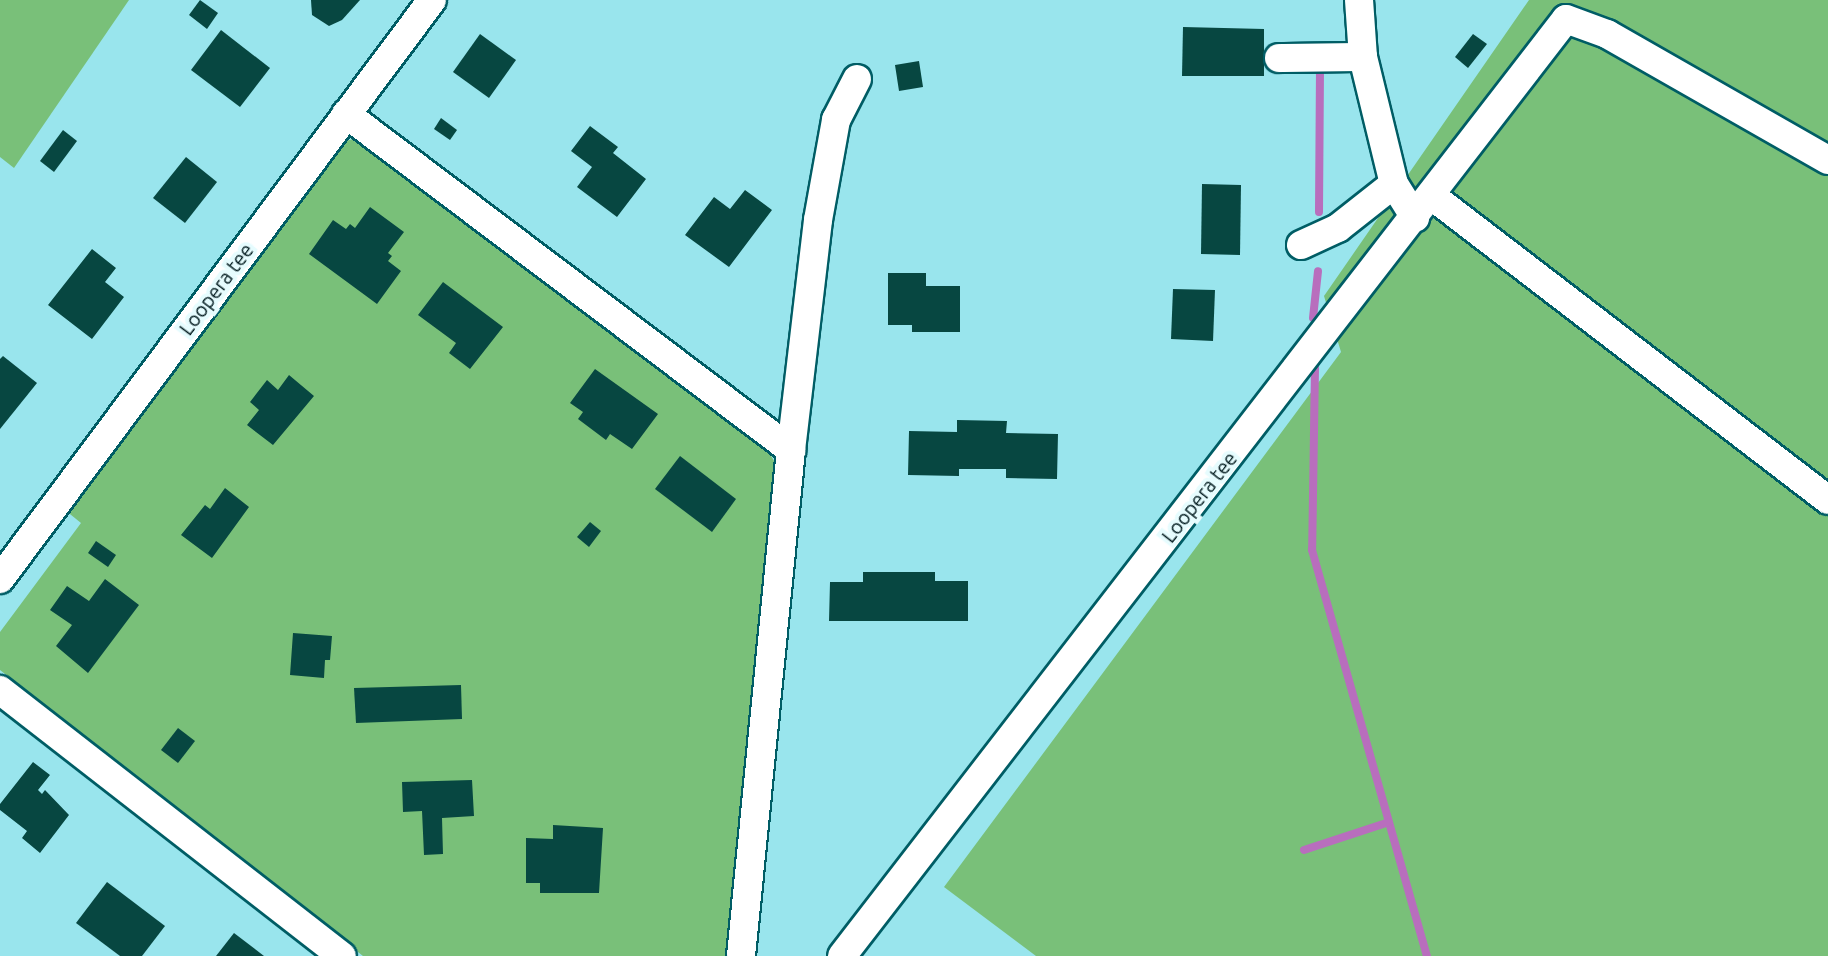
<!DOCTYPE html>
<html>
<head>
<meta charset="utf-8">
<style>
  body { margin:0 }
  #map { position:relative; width:1828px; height:956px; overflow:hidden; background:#99e5ed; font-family:Ubuntu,sans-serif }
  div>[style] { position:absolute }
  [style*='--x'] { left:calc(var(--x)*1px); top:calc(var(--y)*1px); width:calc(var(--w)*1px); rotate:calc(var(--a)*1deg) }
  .green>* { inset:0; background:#79c079 }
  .stream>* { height:8px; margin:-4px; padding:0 4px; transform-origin:4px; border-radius:4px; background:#b86ebd }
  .building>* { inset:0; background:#074741 }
  .roads { filter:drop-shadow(2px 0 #005d65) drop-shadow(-2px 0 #005d65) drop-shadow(0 2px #005d65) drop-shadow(0 -2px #005d65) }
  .minor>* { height:28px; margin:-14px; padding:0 14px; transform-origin:14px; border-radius:14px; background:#fff }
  span { translate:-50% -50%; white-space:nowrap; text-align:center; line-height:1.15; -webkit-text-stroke:8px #e6fcfe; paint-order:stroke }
  .street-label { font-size:20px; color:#00191d }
</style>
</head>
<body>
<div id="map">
  <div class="green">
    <div style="clip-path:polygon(0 0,129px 0,14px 168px,0 157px)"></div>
    <div style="clip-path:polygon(1529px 0,1828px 0,1828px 956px,1036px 956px,944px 887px,1341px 352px,1324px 296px)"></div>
    <div style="clip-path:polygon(360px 137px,765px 445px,778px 468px,731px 956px,363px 956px,0 670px,0 632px,81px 523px,65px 510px,335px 144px)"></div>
  </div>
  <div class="stream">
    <div style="--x:1319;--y:212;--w:142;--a:-89.6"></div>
    <div style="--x:1313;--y:318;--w:47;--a:-83.9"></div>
    <div style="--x:1315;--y:368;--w:182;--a:90.9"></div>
    <div style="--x:1312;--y:550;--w:422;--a:74.2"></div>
    <div style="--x:1304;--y:850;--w:89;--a:-18.2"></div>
  </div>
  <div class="building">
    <div style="clip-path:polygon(200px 0,218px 13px,207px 29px,189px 15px)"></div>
    <div style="clip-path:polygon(311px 0,360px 0,342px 20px,329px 26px,312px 15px)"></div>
    <div style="clip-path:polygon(1183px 27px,1264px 29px,1264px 76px,1182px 76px)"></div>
    <div style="clip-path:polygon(221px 30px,270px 68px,240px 107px,191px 70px)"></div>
    <div style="clip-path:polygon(480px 34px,516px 60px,489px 98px,453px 72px)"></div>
    <div style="clip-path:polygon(1473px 34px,1487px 44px,1468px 68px,1455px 57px)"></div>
    <div style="clip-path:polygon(919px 61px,923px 87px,899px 91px,895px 65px)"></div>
    <div style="clip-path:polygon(441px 118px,457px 130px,450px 140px,434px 129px)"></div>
    <div style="clip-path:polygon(590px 126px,618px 147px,613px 153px,646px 179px,617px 217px,577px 187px,592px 167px,571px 151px)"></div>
    <div style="clip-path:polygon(63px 130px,77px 141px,54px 172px,40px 161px)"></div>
    <div style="clip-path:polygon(186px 157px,217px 182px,185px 223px,153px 198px)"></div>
    <div style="clip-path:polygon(1202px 184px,1241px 185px,1240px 255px,1201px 254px)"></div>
    <div style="clip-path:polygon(745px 190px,772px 210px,729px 267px,685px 235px,714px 197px,730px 209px)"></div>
    <div style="clip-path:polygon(370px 207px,404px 232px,388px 253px,392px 256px,388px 261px,401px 271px,377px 304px,309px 254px,333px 220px,346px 229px,350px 224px,355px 228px)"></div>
    <div style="clip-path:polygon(92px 249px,116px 268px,105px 282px,124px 297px,92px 339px,48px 305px)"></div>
    <div style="clip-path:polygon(888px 273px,926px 273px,926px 286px,960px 286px,960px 332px,912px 332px,912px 325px,888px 325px)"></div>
    <div style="clip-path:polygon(443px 282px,503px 327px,470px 369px,449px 353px,456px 343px,418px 315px)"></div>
    <div style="clip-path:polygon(1173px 289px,1215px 290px,1213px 341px,1171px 339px)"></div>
    <div style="clip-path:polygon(3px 356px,37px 383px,0 429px,0 359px)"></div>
    <div style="clip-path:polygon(595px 369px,658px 414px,632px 449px,610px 434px,606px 440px,578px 419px,583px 412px,570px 403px)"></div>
    <div style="clip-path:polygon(289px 375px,314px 396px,273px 445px,247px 425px,259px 410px,250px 402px,267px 380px,278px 390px)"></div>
    <div style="clip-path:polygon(957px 420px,1007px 421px,1006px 433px,1058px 434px,1057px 479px,1006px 478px,1006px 469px,959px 469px,959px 476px,908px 475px,909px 431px,957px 432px)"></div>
    <div style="clip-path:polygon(680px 456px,736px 499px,712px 532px,655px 489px)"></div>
    <div style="clip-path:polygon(225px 488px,249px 507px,212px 558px,181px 535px,205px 505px,210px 509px)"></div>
    <div style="clip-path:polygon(590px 522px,601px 531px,589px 547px,577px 537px)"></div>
    <div style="clip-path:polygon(96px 541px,116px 555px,108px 567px,88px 553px)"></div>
    <div style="clip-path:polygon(863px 572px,935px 572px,935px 581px,968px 581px,968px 621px,829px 621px,830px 582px,863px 582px)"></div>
    <div style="clip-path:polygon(105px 579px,139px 605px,88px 673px,56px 646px,72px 625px,50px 610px,67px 586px,89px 601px)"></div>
    <div style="clip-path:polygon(293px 633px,332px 636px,330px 660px,325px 660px,324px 678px,290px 675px)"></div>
    <div style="clip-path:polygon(461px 685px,462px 719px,356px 723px,354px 688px)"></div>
    <div style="clip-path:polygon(178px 728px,195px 741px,178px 763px,161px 750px)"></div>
    <div style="clip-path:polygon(33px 762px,50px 775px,38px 790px,42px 794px,45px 790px,69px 815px,40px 853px,22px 838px,27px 831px,0 810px,0 804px)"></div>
    <div style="clip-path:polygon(472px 780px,474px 816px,442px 818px,443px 854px,424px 855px,422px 811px,403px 812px,402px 782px)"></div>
    <div style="clip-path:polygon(553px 825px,603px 828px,599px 893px,540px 893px,540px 883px,526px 883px,526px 838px,553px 839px)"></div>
    <div style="clip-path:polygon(107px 882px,165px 926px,142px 956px,120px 956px,76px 923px)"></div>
    <div style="clip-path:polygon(234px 933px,264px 956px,216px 956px)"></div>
  </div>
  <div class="roads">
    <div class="minor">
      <div style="--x:1359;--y:0;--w:57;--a:86"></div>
      <div style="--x:1363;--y:57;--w:131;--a:76.3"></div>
      <div style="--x:1394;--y:184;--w:40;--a:58"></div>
      <div style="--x:1279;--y:58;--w:84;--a:-0.7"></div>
      <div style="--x:346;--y:114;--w:558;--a:37.05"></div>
      <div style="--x:1432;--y:196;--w:499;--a:37.5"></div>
      <div style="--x:1301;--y:245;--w:41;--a:-24.7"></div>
      <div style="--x:1338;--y:228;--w:71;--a:-38.2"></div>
      <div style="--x:0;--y:579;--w:722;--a:-53.27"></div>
      <div style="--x:0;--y:690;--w:433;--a:37.9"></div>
      <div style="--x:741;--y:956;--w:508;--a:-84.36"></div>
      <div style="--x:791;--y:450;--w:232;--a:-83.3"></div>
      <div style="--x:818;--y:220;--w:102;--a:-79.8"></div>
      <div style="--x:836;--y:120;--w:46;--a:-62.9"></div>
      <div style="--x:842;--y:956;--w:1184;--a:-52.31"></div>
      <div style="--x:1566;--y:19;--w:44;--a:20.1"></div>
      <div style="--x:1607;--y:34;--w:254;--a:29.7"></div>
    </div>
  </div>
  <div class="street-label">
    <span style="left:216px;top:289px;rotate:-53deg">Loopera tee</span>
    <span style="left:1199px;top:497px;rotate:-52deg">Loopera tee</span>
  </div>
</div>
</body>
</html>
